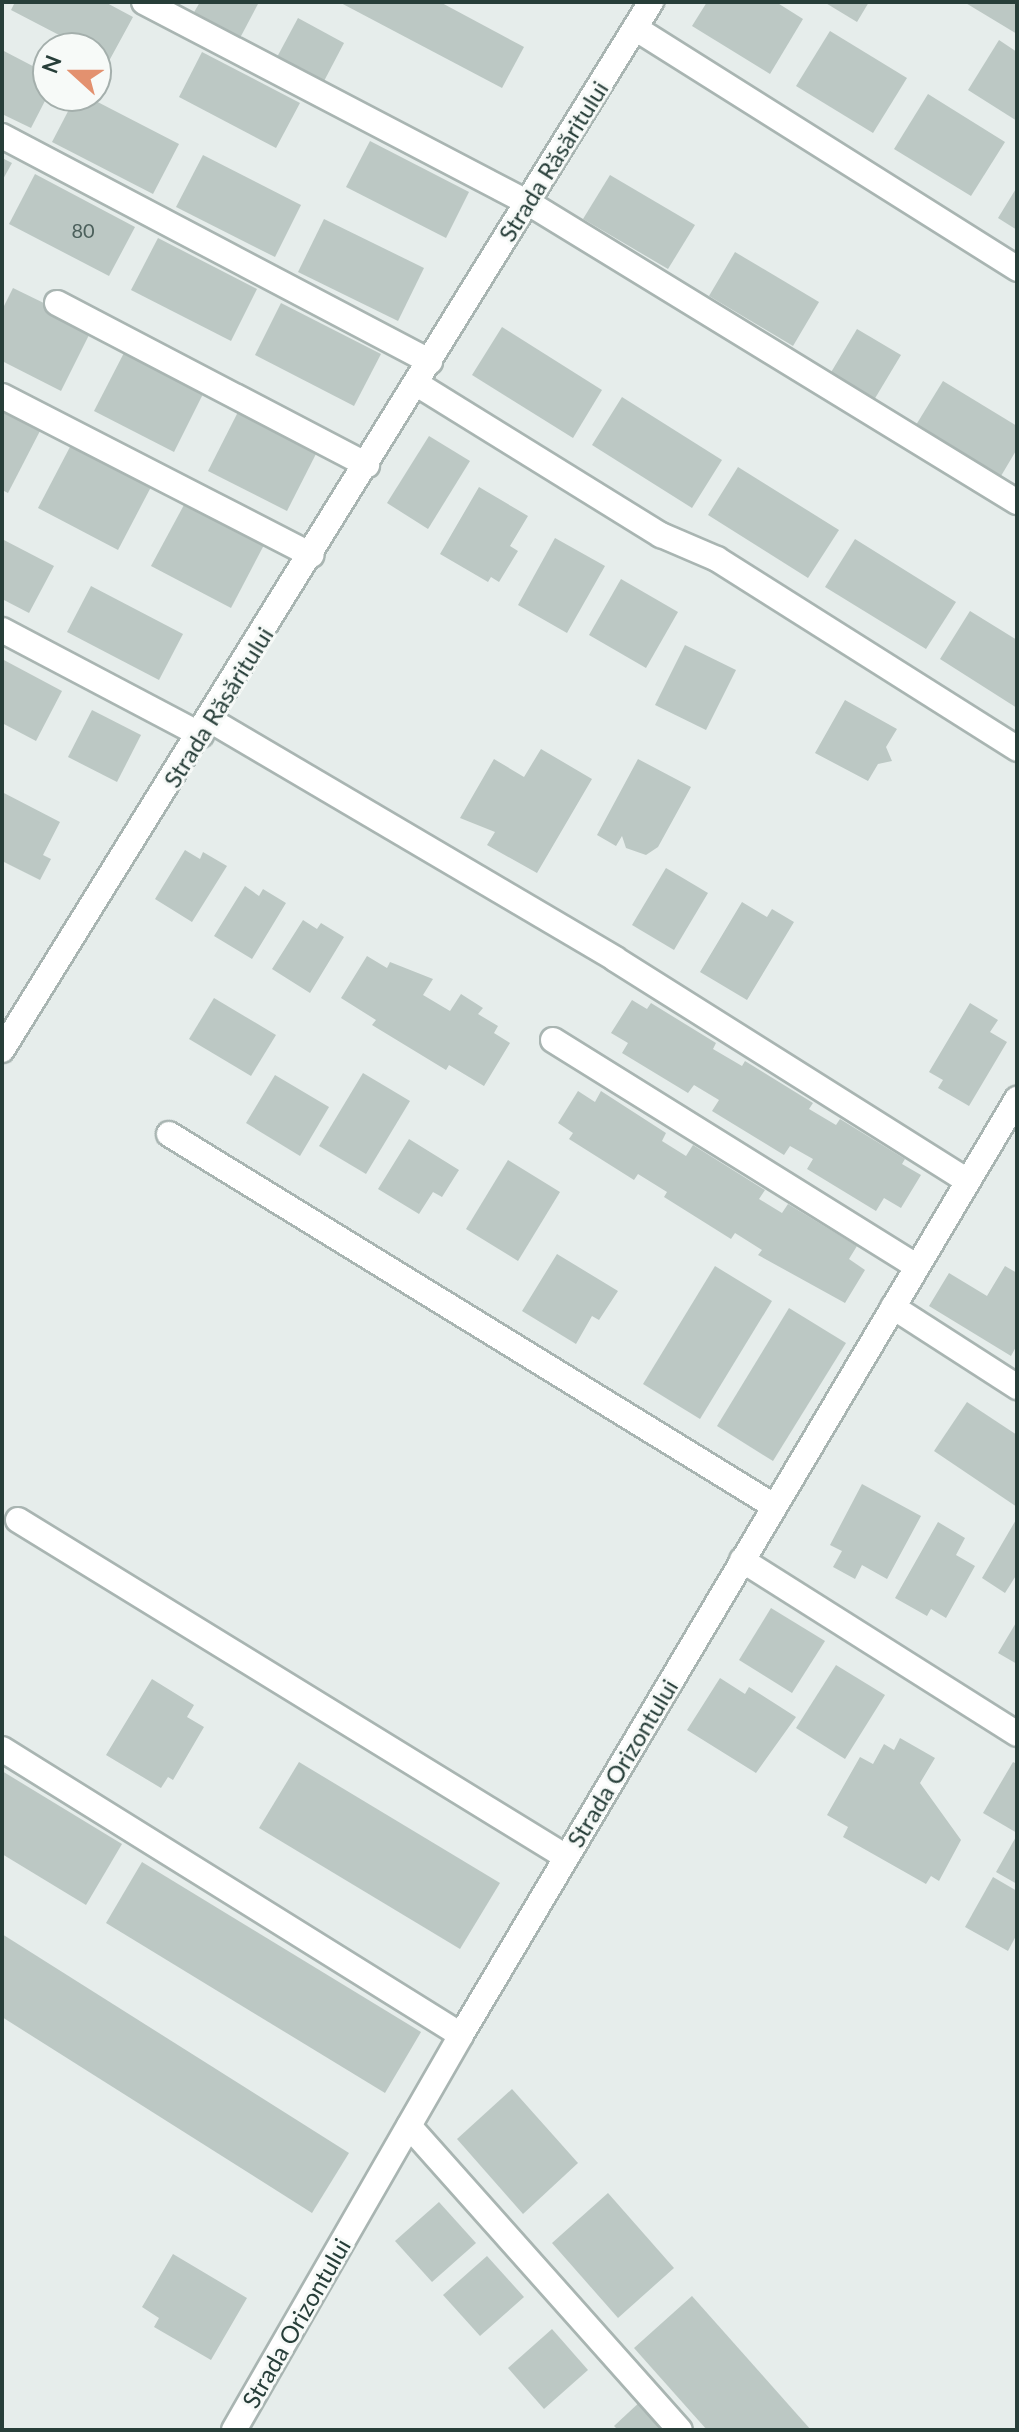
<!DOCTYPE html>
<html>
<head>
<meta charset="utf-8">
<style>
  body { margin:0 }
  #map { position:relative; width:1019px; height:2432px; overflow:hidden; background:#e6edeb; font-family:Lato,sans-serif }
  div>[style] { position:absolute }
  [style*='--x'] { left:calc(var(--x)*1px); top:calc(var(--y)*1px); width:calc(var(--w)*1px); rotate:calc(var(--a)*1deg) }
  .building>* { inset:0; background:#bcc8c4 }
  .roads { filter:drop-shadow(2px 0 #a9b5b2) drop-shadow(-2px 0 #a9b5b2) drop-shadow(0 2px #a9b5b2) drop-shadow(0 -2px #a9b5b2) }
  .minor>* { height:24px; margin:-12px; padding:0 12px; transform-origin:12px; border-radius:12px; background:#fff }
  span { translate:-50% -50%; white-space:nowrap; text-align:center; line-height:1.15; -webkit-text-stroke:6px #f7faf8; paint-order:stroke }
  .number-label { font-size:20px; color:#4c605c }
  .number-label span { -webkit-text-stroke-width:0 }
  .street-label { font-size:24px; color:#273e39 }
  .frame { position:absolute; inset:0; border:4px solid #273e39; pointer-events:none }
  .north { position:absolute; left:32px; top:32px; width:80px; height:80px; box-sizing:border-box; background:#f7faf8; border:2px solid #a4afac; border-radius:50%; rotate:291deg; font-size:22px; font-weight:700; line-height:32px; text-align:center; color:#273e39 }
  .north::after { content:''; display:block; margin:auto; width:28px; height:36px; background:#e3916f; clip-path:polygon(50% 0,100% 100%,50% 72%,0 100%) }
</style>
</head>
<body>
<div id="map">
  <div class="building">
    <div style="clip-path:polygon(15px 2px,105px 2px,133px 17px,109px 61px,96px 54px,96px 48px,84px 48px,11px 10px)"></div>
    <div style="clip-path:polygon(200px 2px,259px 2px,240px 38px,193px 14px)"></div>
    <div style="clip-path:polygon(339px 2px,440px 2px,524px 47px,502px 88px)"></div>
    <div style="clip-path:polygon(707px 2px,776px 2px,803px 19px,770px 74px,692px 26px)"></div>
    <div style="clip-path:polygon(824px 2px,869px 2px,857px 22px)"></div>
    <div style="clip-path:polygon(964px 2px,1017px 2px,1017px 34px)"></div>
    <div style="clip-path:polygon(298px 18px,344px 43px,323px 83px,276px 59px)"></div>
    <div style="clip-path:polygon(830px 31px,907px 78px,873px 133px,796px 86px)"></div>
    <div style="clip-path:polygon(999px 40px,1017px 52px,1017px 121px,968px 90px)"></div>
    <div style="clip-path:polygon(2px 50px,48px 74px,48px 95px,31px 128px,2px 114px)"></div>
    <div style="clip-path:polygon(202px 52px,300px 103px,276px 148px,179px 97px)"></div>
    <div style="clip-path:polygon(928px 94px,1005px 142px,971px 196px,894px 149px)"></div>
    <div style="clip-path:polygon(76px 96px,86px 96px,179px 144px,153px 194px,52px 142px)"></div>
    <div style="clip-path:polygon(370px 141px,469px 192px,446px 238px,346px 187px)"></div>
    <div style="clip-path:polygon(203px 155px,301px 205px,275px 257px,176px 207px)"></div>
    <div style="clip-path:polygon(2px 158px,12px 163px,2px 181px)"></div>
    <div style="clip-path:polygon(35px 174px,135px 227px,109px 276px,9px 224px)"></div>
    <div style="clip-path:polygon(610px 175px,695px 225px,668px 269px,583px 219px)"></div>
    <div style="clip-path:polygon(1017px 187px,1017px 230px,998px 218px)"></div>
    <div style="clip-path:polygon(324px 219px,424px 268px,398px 321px,298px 272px)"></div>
    <div style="clip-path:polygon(158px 238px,257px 289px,231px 341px,131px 290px)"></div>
    <div style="clip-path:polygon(735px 252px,819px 302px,793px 346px,709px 296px)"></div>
    <div style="clip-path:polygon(13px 288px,93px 327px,61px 391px,2px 361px,2px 310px)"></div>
    <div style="clip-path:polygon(281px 303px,381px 354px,354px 406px,255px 355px)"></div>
    <div style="clip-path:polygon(502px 327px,602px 390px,573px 438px,472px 375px)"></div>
    <div style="clip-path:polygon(857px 329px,901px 355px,874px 400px,830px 374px)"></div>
    <div style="clip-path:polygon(127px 347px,206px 388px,174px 452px,94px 411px)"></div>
    <div style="clip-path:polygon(943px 381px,1017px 426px,1017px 449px,1001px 476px,916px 425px)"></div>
    <div style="clip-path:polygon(622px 397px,722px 460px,692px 508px,592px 445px)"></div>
    <div style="clip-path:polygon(240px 408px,319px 448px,287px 511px,208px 471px)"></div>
    <div style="clip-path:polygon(2px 409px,41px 429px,8px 493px,2px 490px)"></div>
    <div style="clip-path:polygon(429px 436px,470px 461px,428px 529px,387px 503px)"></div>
    <div style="clip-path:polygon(71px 445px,151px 487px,118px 550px,38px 508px)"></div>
    <div style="clip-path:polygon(738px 467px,839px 530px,808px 578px,708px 515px)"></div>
    <div style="clip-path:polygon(479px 487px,528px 516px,510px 546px,518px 551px,499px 582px,491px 577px,488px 582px,440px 554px)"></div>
    <div style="clip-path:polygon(185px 503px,264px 545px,231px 608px,151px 566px)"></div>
    <div style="clip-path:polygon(555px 538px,605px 566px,567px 633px,518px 605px)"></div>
    <div style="clip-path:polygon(2px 539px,54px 566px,29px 613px,2px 599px)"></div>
    <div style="clip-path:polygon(855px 539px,956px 602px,926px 649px,825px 587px)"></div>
    <div style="clip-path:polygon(621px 579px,678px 612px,646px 668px,589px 635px)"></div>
    <div style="clip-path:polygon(91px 586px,183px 634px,159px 680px,67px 632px)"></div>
    <div style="clip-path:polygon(970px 611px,1017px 640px,1017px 708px,940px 659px)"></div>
    <div style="clip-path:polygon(685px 645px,736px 670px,706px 730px,655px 705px)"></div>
    <div style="clip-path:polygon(2px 659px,62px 691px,36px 741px,2px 723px)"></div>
    <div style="clip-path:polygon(845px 700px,897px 729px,886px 747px,892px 761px,878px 764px,868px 781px,815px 753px)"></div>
    <div style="clip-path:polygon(92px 710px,141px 735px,117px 782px,68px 757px)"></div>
    <div style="clip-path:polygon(541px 749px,592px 779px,537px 873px,487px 845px,495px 832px,460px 818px,494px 759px,524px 777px)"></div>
    <div style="clip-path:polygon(638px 759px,691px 787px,658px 847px,646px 855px,626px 848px,622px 836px,616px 846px,597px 835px)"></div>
    <div style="clip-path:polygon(2px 792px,60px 822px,43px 855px,51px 859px,40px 880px,2px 861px)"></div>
    <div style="clip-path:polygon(185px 850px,200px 859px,203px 852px,227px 866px,192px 922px,155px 899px)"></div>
    <div style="clip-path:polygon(666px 868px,708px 893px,674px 950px,632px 925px)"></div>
    <div style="clip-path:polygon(245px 886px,259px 896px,263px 889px,286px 903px,252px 959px,214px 936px)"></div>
    <div style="clip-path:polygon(742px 902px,767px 917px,772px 909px,794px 922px,747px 1000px,700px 972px)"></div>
    <div style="clip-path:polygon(303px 920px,317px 929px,321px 923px,344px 937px,310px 993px,272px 969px)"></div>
    <div style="clip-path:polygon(367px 956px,387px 968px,390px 962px,433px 979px,423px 995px,450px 1011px,461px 994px,483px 1008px,478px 1014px,498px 1026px,494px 1033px,510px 1043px,484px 1086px,449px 1065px,446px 1070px,372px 1025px,376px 1020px,341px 998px)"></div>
    <div style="clip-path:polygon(214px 998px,276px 1035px,251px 1076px,189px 1039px)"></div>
    <div style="clip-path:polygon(632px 1000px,647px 1009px,651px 1003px,716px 1043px,713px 1049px,742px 1066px,745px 1061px,813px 1103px,809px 1109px,836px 1125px,840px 1119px,905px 1159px,902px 1164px,921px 1175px,901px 1208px,884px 1198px,876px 1211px,807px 1169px,813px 1159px,790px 1146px,784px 1155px,712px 1111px,719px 1100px,694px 1085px,688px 1093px,622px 1053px,628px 1043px,611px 1033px)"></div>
    <div style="clip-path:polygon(970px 1003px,998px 1020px,990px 1032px,1007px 1042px,969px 1106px,938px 1088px,943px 1080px,929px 1072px)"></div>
    <div style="clip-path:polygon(363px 1073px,410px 1101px,366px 1174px,319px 1146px)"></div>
    <div style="clip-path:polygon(275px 1075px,329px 1107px,300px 1156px,246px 1123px)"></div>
    <div style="clip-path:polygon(578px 1091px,595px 1102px,601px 1091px,666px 1133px,662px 1141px,686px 1156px,693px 1145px,765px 1190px,759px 1199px,782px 1213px,788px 1204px,857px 1246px,849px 1259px,865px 1270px,845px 1303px,758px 1255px,762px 1250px,735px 1233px,731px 1239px,664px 1197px,667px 1192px,638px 1174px,634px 1180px,569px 1139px,573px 1133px,558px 1123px)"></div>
    <div style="clip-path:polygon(409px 1139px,459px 1170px,442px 1197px,433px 1192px,419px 1214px,378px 1189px)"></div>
    <div style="clip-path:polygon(508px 1160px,560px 1192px,518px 1261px,466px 1229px)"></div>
    <div style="clip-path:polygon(557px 1254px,618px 1291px,599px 1320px,592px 1316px,576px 1344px,522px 1311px)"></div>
    <div style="clip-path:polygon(715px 1266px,772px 1301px,700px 1419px,643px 1384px)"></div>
    <div style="clip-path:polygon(1005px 1266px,1017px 1273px,1017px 1345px,1011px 1356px,929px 1306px,949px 1273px,987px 1296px)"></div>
    <div style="clip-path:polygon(789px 1308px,846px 1343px,773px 1461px,717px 1426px)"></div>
    <div style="clip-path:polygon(967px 1402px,1017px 1435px,1017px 1507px,934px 1451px)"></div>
    <div style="clip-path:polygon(862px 1484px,921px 1516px,887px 1579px,862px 1565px,855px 1579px,833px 1567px,842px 1551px,830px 1545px)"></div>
    <div style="clip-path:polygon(1017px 1518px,1017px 1574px,1005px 1593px,982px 1578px)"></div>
    <div style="clip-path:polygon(938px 1522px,965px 1538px,956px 1555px,975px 1566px,946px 1618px,931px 1609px,927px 1616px,895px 1598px)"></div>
    <div style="clip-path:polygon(771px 1608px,825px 1641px,792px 1693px,739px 1660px)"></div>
    <div style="clip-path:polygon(1017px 1621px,1017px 1664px,998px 1653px)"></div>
    <div style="clip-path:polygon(836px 1665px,885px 1695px,845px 1759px,796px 1728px)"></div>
    <div style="clip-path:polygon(720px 1678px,745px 1694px,749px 1687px,796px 1717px,756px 1773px,687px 1730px)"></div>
    <div style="clip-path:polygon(152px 1679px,194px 1705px,187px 1717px,204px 1727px,173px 1780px,168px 1777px,161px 1788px,106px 1755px)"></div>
    <div style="clip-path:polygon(900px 1738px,935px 1758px,920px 1783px,961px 1840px,939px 1881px,931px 1876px,926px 1884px,843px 1837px,848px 1827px,827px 1815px,860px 1757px,873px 1764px,884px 1744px,894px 1750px)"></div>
    <div style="clip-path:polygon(299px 1762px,500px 1883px,460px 1949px,259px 1828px)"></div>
    <div style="clip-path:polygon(1013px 1762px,1017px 1764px,1017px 1833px,983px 1813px)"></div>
    <div style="clip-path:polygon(2px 1771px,122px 1844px,86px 1905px,2px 1854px)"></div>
    <div style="clip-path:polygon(1017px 1835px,1017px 1884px,996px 1872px)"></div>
    <div style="clip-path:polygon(142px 1862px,421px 2032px,385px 2093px,106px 1923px)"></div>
    <div style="clip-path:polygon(993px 1877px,1017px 1891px,1017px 1934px,1008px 1951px,965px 1927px)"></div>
    <div style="clip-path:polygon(2px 1934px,349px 2153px,312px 2213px,2px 2017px)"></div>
    <div style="clip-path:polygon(512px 2089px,578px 2163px,523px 2214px,457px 2139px)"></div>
    <div style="clip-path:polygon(608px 2193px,674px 2268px,618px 2318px,552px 2243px)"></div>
    <div style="clip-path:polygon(439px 2202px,476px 2243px,432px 2282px,395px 2241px)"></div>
    <div style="clip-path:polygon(173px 2254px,247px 2298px,211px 2360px,154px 2327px,159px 2318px,142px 2307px)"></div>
    <div style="clip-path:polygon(487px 2256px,524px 2297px,480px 2336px,443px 2295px)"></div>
    <div style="clip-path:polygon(692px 2296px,811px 2430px,707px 2430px,634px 2348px)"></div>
    <div style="clip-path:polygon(552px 2329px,588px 2370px,544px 2409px,508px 2368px)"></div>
    <div style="clip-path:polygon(643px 2399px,672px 2430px,618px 2430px,614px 2426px)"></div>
  </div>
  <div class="roads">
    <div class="minor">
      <div style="--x:144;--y:2;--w:432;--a:27.6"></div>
      <div style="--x:527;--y:202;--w:575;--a:31.48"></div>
      <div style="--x:635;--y:28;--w:452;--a:32.2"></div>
      <div style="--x:2;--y:136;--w:484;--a:27.8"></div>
      <div style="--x:57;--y:303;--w:350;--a:27.6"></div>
      <div style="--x:417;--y:384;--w:287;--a:31.8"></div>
      <div style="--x:661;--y:535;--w:61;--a:23.2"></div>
      <div style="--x:717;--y:559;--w:355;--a:32.3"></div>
      <div style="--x:2;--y:396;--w:348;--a:27.2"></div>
      <div style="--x:2;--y:630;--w:225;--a:27.8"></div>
      <div style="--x:210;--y:720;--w:470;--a:30.5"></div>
      <div style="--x:615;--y:959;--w:417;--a:32.2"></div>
      <div style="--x:553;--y:1040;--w:428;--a:31.9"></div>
      <div style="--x:2;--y:1050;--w:1233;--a:-58.23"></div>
      <div style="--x:169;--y:1134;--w:710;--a:31.59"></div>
      <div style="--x:893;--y:1307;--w:148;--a:32.8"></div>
      <div style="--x:18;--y:1520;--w:643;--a:31.59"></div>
      <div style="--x:742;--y:1560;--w:325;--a:32.3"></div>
      <div style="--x:2;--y:1749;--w:541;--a:31.93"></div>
      <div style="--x:409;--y:2126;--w:407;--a:48.3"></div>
      <div style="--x:234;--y:2430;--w:456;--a:-60.1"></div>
      <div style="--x:461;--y:2035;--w:1089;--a:-59.29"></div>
    </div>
  </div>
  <div class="number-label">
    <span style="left:83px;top:230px">80</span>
  </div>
  <div class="street-label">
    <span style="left:553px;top:161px;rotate:-58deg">Strada Răsăritului</span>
    <span style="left:218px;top:707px;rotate:-58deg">Strada Răsăritului</span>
    <span style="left:622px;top:1763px;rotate:-59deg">Strada Orizontului</span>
    <span style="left:296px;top:2323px;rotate:-60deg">Strada Orizontului</span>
  </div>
  <div class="frame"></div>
  <div class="north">N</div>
</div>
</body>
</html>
